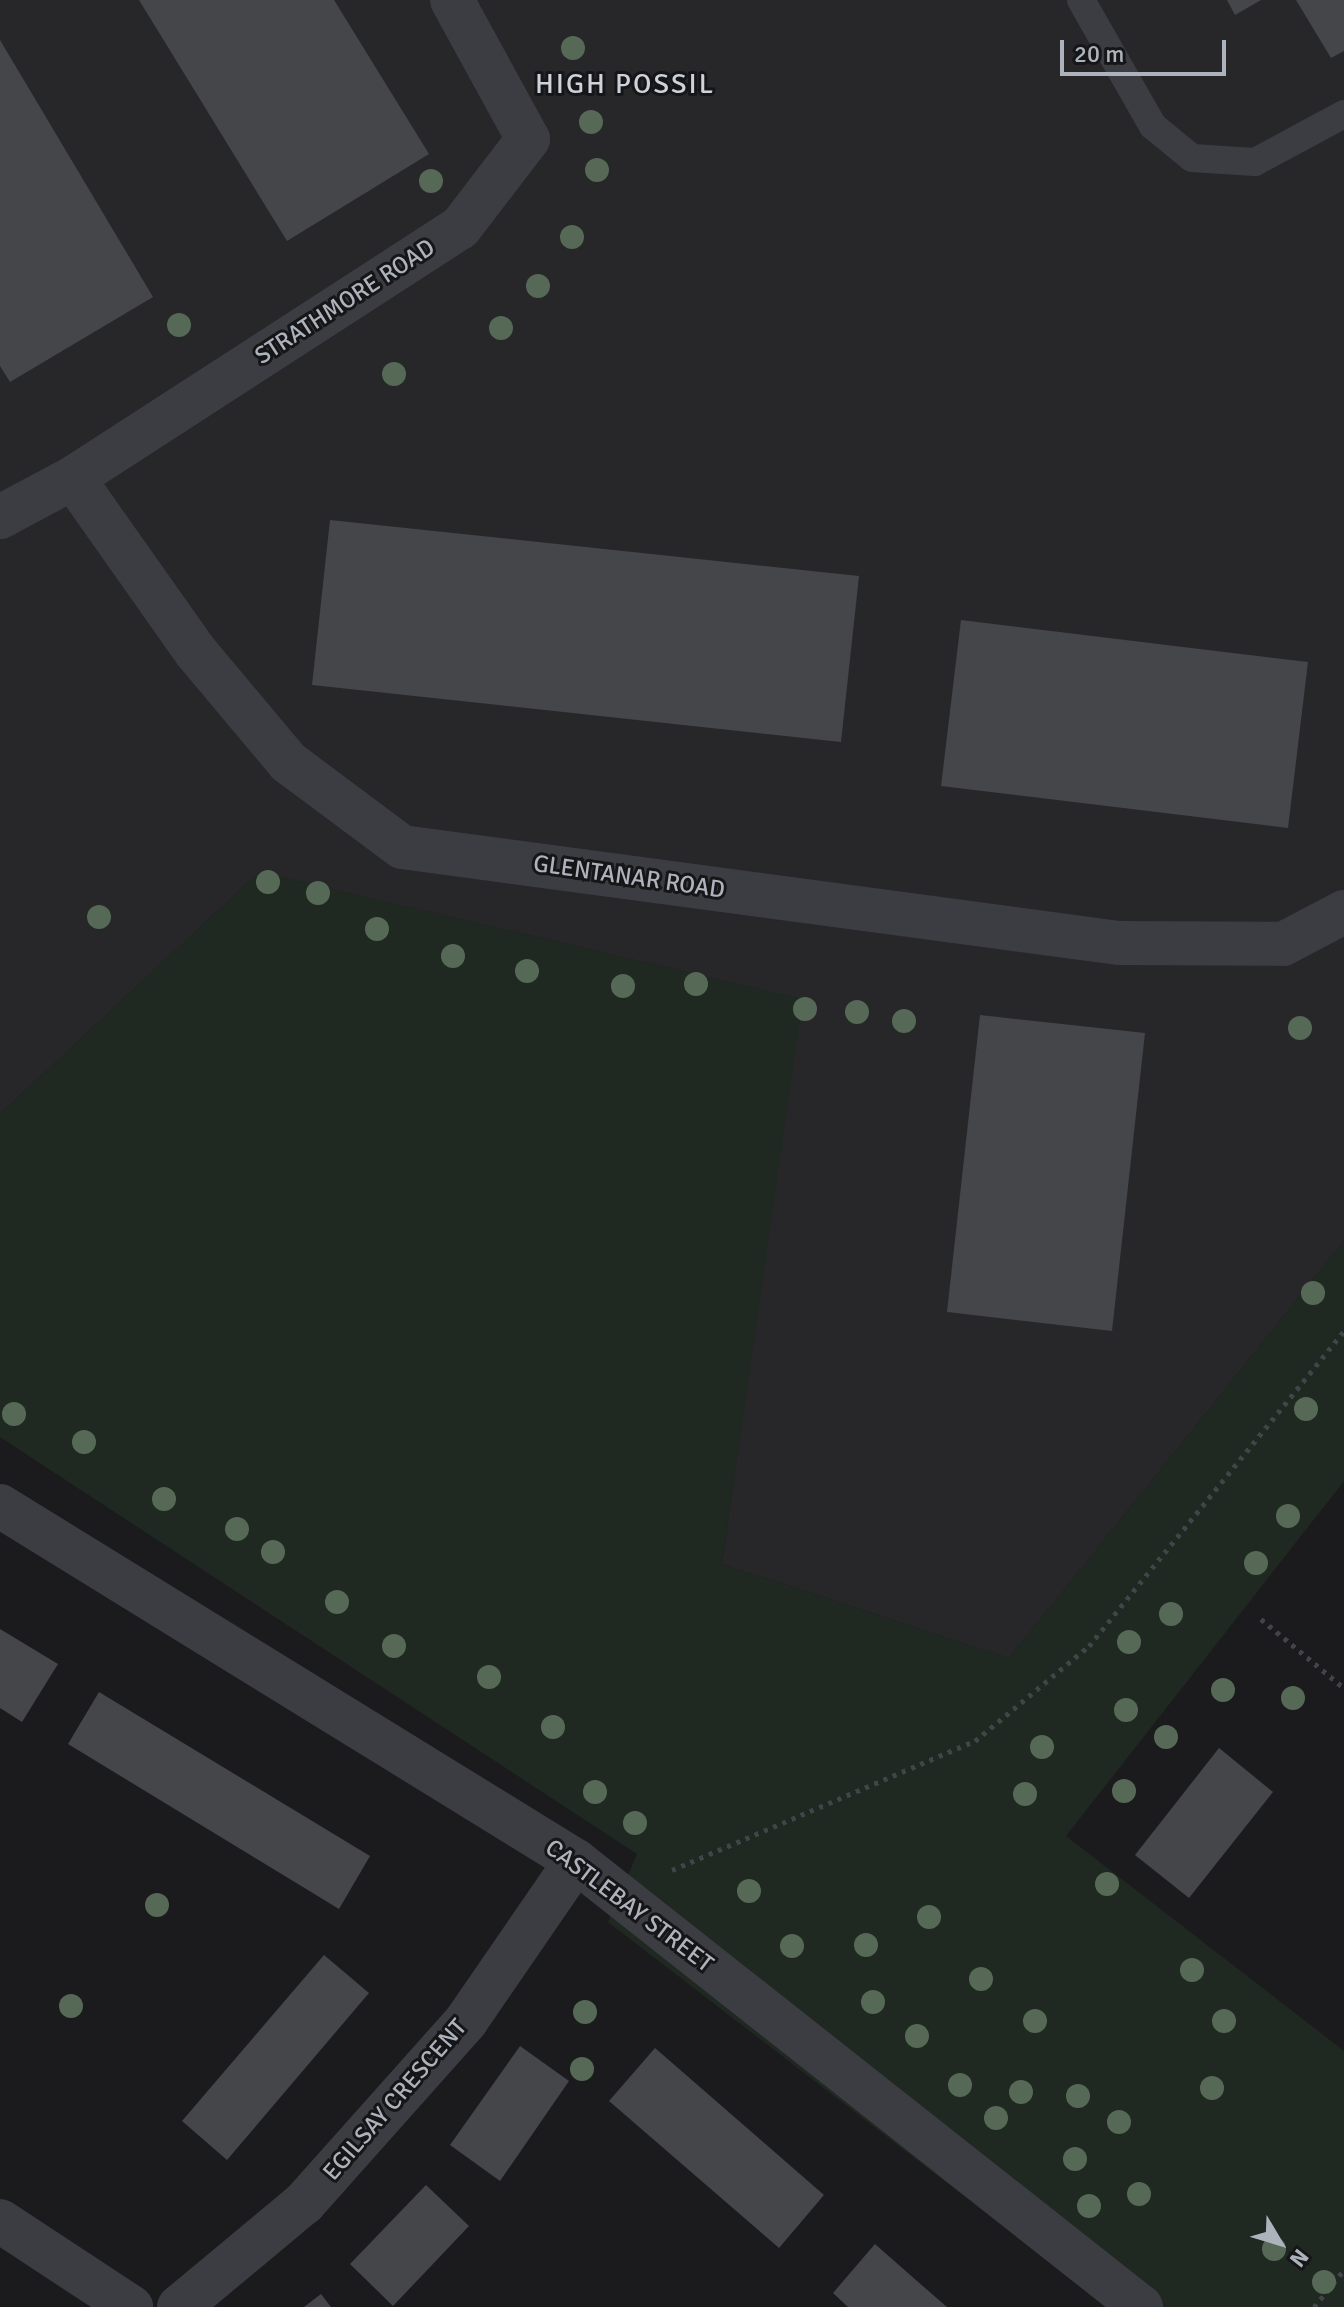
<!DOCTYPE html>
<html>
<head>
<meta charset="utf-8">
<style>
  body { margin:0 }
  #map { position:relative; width:1344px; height:2307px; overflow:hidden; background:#1b1b1d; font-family:Signika,sans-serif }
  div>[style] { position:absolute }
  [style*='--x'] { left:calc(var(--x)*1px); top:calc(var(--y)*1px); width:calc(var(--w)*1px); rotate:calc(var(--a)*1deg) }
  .built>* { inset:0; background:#27272a }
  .green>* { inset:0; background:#202921 }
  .building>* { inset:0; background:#45464a }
  .path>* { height:5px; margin-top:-2.5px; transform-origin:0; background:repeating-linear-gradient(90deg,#42444a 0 4px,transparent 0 10px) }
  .service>* { height:28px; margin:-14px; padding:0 14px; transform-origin:14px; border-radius:14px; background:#3c3d42 }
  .minor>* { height:44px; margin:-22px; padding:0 22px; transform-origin:22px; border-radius:22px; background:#3c3d42 }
  .trees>* { width:24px; height:24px; margin:-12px; border-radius:50%; background:#556956 }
  span { translate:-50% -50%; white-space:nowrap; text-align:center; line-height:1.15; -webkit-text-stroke:6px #161618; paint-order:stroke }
  .street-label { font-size:24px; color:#adb3bd }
  .quarter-label { font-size:28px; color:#ced2d9; letter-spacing:2px }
  .north { position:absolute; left:1240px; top:2203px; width:80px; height:80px; -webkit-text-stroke:6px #161618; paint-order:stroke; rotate:128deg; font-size:22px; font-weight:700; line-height:32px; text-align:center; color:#adb3bd }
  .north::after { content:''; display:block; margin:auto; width:28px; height:36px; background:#adb3bd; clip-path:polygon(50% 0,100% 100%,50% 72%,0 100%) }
  .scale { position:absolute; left:1060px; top:40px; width:166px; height:36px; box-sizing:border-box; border:4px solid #adb3bd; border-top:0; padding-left:10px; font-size:24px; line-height:28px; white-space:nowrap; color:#adb3bd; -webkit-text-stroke:6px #161618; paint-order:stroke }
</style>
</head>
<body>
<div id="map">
  <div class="built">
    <div style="clip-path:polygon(0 0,1344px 0,1344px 1241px,1009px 1658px,722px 1564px,802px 999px,259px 872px,0 1114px)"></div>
  </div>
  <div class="green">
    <div style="clip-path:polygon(259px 872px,803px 999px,722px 1564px,1009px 1658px,1344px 1241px,1344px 1481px,1066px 1836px,1344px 2051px,1344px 2307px,1108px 2307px,608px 1922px,637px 1854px,0 1437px,0 1114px)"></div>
  </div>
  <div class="building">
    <div style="clip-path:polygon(139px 0,334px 0,429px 154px,287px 241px)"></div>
    <div style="clip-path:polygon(1227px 0,1261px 0,1235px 15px)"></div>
    <div style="clip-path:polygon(1296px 0,1344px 0,1344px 51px,1331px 58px)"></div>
    <div style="clip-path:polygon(0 40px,153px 297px,10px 382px,0 366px)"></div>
    <div style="clip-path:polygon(330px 520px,859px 576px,841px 742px,312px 685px)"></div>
    <div style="clip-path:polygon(961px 620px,1308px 662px,1288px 828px,941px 786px)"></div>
    <div style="clip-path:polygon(980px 1015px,1145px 1033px,1112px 1331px,947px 1312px)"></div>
    <div style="clip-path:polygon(0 1629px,58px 1664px,22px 1722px,0 1708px)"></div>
    <div style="clip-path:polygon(99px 1692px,370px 1856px,339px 1909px,68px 1744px)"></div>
    <div style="clip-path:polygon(1219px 1748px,1273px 1792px,1189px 1898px,1135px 1855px)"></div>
    <div style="clip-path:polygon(324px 1955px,369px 1993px,227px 2160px,182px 2121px)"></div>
    <div style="clip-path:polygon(520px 2046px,569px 2081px,500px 2181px,450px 2145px)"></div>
    <div style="clip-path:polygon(655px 2048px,824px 2195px,779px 2248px,609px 2101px)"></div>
    <div style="clip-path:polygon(426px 2185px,469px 2226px,393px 2306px,350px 2264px)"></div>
    <div style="clip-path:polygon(875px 2244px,917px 2281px,947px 2307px,848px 2307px,833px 2293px)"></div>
    <div style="clip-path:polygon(321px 2294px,331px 2307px,304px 2307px)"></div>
  </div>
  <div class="path">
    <div style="--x:1261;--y:1619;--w:108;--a:39.7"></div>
    <div style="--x:672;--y:1870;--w:329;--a:-23.1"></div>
    <div style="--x:975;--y:1741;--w:148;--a:-39.8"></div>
    <div style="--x:1089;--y:1646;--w:405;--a:-51"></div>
    <div style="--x:1314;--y:2307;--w:48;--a:-51"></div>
  </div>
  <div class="service">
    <div style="--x:1081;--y:0;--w:145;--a:60.3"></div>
    <div style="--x:1153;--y:126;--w:50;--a:39.4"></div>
    <div style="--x:1192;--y:158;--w:63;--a:3.6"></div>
    <div style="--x:1255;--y:162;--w:101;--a:-28.3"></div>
  </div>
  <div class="minor">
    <div style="--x:73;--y:478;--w:212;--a:54.8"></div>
    <div style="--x:195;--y:651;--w:145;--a:50"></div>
    <div style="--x:288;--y:762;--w:142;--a:36.7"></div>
    <div style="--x:402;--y:847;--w:723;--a:7.63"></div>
    <div style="--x:1119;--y:943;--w:164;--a:0.3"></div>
    <div style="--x:1283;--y:944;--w:69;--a:-27.7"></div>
    <div style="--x:0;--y:517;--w:83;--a:-28.1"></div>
    <div style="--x:73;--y:478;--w:461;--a:-32.9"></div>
    <div style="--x:460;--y:228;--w:112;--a:-52.6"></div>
    <div style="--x:528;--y:139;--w:158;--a:-118.7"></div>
    <div style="--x:0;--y:1506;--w:677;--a:31.65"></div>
    <div style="--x:576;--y:1861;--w:720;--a:38.29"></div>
    <div style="--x:0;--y:2221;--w:157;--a:33.3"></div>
    <div style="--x:179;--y:2307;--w:163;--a:-39.8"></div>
    <div style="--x:304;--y:2203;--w:244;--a:-48.3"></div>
    <div style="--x:466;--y:2021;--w:194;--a:-55.5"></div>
  </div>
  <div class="trees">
    <div style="left:573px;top:48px"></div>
    <div style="left:591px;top:122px"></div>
    <div style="left:597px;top:170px"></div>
    <div style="left:431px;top:181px"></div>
    <div style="left:572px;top:237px"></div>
    <div style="left:538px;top:286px"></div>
    <div style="left:179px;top:325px"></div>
    <div style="left:501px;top:328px"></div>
    <div style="left:394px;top:374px"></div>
    <div style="left:268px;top:882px"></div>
    <div style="left:318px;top:893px"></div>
    <div style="left:99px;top:917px"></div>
    <div style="left:377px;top:929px"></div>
    <div style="left:453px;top:956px"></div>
    <div style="left:527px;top:971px"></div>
    <div style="left:696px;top:984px"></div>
    <div style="left:623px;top:986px"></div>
    <div style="left:805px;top:1009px"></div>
    <div style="left:857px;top:1012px"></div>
    <div style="left:904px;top:1021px"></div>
    <div style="left:1300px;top:1028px"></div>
    <div style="left:1313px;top:1293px"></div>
    <div style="left:1306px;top:1409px"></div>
    <div style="left:14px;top:1414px"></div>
    <div style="left:84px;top:1442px"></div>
    <div style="left:164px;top:1499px"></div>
    <div style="left:1288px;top:1516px"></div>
    <div style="left:237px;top:1529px"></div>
    <div style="left:273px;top:1552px"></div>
    <div style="left:1256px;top:1563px"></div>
    <div style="left:337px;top:1602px"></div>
    <div style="left:1171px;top:1614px"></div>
    <div style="left:1129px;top:1642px"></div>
    <div style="left:394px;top:1646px"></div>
    <div style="left:489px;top:1677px"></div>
    <div style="left:1223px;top:1690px"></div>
    <div style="left:1293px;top:1698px"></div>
    <div style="left:1126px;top:1710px"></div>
    <div style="left:553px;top:1727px"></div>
    <div style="left:1166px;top:1737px"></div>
    <div style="left:1042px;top:1747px"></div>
    <div style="left:1124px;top:1791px"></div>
    <div style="left:595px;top:1792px"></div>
    <div style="left:1025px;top:1794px"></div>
    <div style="left:635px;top:1823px"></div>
    <div style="left:1107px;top:1884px"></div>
    <div style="left:749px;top:1891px"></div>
    <div style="left:157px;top:1905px"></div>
    <div style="left:929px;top:1917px"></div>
    <div style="left:866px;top:1945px"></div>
    <div style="left:792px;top:1946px"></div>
    <div style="left:1192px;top:1970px"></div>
    <div style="left:981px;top:1979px"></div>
    <div style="left:873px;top:2002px"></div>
    <div style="left:71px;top:2006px"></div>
    <div style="left:585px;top:2012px"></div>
    <div style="left:1035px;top:2021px"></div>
    <div style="left:1224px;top:2021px"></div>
    <div style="left:917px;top:2036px"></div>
    <div style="left:582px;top:2069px"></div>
    <div style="left:960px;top:2085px"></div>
    <div style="left:1212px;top:2088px"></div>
    <div style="left:1021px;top:2092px"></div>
    <div style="left:1078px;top:2096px"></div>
    <div style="left:996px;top:2118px"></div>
    <div style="left:1119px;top:2122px"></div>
    <div style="left:1075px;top:2159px"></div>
    <div style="left:1139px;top:2194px"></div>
    <div style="left:1089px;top:2206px"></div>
    <div style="left:1274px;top:2249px"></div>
    <div style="left:1324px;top:2282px"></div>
  </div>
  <div class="street-label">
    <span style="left:345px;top:302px;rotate:-33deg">STRATHMORE ROAD</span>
    <span style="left:629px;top:877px;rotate:8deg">GLENTANAR ROAD</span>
    <span style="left:629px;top:1906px;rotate:37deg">CASTLEBAY STREET</span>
    <span style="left:395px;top:2100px;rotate:-49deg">EGILSAY CRESCENT</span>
  </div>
  <div class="quarter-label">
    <span style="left:625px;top:84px">HIGH POSSIL</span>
  </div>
  <div class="north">N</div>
  <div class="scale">20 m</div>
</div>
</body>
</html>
